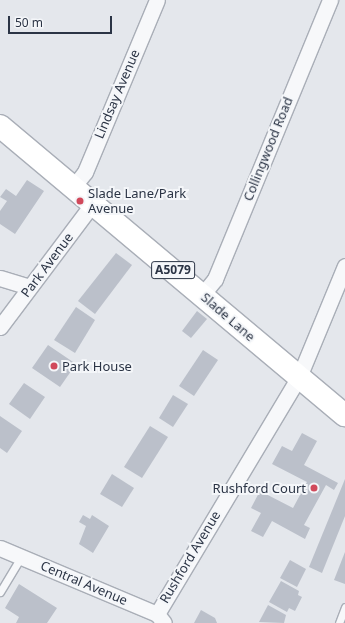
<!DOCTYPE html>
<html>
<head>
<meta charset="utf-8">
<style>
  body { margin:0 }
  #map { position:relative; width:345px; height:623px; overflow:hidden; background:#e4e7ec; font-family:"Noto Sans",sans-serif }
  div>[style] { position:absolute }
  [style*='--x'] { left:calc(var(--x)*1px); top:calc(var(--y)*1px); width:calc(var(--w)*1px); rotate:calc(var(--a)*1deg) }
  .building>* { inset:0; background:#bbc0ca }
  .roads { filter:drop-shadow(1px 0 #a9aeb7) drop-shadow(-1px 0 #a9aeb7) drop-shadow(0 1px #a9aeb7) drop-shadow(0 -1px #a9aeb7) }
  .lane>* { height:7px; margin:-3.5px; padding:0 3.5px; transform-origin:3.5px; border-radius:3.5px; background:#f7f8fa }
  .street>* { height:15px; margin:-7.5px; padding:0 7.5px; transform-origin:7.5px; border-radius:7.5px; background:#f7f8fa }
  .primary>* { height:22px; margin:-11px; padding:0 11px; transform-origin:11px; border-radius:11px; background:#fff }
  .dots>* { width:11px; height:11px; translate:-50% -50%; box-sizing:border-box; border:2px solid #f4f6f9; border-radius:50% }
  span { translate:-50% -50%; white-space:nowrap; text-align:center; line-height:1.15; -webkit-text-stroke:4px #f4f6f9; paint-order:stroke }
  .shield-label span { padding:1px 3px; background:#f4f6f9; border:1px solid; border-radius:3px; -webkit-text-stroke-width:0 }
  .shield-label { font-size:12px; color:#2b3445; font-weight:700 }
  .street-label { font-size:13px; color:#2b3445 }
  .poi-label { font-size:13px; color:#2b3445 }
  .left { translate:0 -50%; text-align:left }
  .right { translate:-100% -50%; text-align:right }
  .scale { position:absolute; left:8px; top:16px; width:104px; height:18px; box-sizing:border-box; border:2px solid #2b3445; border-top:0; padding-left:5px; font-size:12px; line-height:14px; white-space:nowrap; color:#2b3445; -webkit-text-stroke:3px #f4f6f9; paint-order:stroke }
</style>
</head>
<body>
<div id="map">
  <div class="building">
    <div style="clip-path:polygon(27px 180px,44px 191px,15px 234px,0 224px,0 211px,7px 201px,0 197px,6px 189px,16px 196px)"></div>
    <div style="clip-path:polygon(116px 253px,132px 265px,95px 314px,78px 301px)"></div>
    <div style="clip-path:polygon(76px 307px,95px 320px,75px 353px,54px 340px)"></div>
    <div style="clip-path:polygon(197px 311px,207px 319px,191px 338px,182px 331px)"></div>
    <div style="clip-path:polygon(48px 345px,76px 364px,60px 387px,32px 368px)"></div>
    <div style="clip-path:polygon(203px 350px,218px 360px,194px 396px,179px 386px)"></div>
    <div style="clip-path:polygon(24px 383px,45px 397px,30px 419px,9px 404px)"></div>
    <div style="clip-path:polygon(173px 395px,188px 404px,173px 427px,159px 418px)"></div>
    <div style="clip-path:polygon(0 416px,22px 431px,7px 453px,0 448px)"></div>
    <div style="clip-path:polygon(150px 426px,168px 437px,142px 478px,124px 467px)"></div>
    <div style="clip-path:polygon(302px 433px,317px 441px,304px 465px,338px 483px,334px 490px,326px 485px,304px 525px,310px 528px,305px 539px,272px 521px,263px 537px,251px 531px,261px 513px,251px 508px,260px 491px,293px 508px,307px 482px,272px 464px,282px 446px,292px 451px)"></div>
    <div style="clip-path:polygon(112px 474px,134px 488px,122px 507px,100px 494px)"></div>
    <div style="clip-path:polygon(345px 479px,345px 516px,322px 573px,309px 567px)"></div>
    <div style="clip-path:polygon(83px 515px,90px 519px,92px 515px,109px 526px,93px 553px,79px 544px,86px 526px,79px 522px)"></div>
    <div style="clip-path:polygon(345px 552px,345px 584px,334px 580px)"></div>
    <div style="clip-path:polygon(290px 560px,306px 569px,297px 587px,280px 578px)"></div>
    <div style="clip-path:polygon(281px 581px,299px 591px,298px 595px,302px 597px,295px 611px,289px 608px,287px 612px,269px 602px)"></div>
    <div style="clip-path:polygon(19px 584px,57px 608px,47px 623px,16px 623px,19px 617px,5px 608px)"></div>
    <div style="clip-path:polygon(268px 605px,286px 615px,284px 623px,259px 622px)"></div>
    <div style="clip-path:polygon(201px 610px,215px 618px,217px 623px,194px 623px)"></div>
  </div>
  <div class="roads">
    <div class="lane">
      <div style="--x:0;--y:592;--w:41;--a:-59"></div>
      <div style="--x:339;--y:623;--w:17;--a:-69"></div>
    </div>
    <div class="street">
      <div style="--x:74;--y:186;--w:18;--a:-52"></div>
      <div style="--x:85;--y:172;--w:186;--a:-67.3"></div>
      <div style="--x:0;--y:278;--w:30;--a:17"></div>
      <div style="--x:202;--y:295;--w:21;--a:-51"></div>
      <div style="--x:215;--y:279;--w:302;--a:-67.6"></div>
      <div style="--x:0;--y:327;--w:156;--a:-53.1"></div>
      <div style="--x:0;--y:548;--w:170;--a:22.8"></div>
      <div style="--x:157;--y:614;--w:11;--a:52"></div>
      <div style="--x:157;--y:614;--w:276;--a:-59.1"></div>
      <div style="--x:299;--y:377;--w:120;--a:-67.5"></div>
    </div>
    <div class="primary">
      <div style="--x:0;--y:126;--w:450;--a:40"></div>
    </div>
  </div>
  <div class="dots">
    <div style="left:80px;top:201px;background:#d1495b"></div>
    <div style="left:54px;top:366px;background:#d1495b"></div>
    <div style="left:314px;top:488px;background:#d1495b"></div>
  </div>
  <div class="shield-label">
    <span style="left:173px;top:270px">A5079</span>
  </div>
  <div class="street-label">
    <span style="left:117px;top:94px;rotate:-67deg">Lindsay Avenue</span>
    <span style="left:268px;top:149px;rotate:-68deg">Collingwood Road</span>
    <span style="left:47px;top:265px;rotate:-53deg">Park Avenue</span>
    <span style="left:228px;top:317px;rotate:41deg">Slade Lane</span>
    <span style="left:190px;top:557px;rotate:-59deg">Rushford Avenue</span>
    <span style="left:84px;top:583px;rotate:23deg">Central Avenue</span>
  </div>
  <div class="poi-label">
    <span class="left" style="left:88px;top:201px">Slade Lane/Park<br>Avenue</span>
    <span class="left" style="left:62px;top:366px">Park House</span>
    <span class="right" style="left:306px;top:488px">Rushford Court</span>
  </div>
  <div class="scale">50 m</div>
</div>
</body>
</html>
